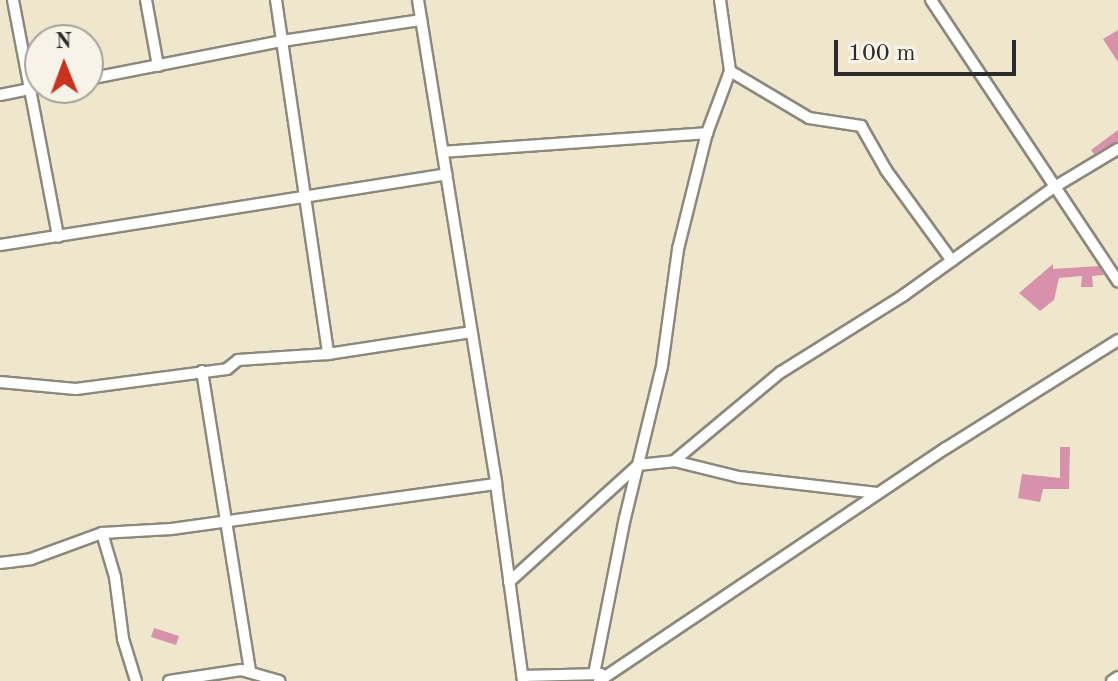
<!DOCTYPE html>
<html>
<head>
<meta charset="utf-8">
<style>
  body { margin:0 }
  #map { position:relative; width:1118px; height:681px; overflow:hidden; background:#eee7cd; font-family:"Old Standard TT",serif }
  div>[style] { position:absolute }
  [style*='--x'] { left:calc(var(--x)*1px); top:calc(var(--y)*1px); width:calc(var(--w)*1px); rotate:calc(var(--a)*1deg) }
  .building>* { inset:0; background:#d791ab }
  .roads { filter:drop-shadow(2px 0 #8c897c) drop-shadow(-2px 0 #8c897c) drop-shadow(0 2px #8c897c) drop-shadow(0 -2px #8c897c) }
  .minor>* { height:10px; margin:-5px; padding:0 5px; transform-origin:5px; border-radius:5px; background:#fff }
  span { translate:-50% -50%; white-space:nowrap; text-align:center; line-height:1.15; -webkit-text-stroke:7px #f7f3e8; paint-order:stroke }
  .north { position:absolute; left:24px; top:24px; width:80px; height:80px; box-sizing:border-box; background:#f7f3e8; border:2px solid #a5a39c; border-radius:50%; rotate:359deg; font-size:22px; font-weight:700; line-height:32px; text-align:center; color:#2b2b2b }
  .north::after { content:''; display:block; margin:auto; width:28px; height:36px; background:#c8321e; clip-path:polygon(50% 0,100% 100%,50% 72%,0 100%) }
  .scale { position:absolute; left:834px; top:40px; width:182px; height:36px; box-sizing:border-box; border:4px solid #2b2b2b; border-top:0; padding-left:10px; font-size:24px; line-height:28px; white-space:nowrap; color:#2b2b2b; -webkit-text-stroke:6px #f7f3e8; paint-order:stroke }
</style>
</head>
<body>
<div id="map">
  <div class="building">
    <div style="clip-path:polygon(1118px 30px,1118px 62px,1103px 39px)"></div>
    <div style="clip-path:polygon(1118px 130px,1118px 141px,1094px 154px,1091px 150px)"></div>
    <div style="clip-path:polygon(1053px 264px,1053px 269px,1099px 266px,1104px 275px,1092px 276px,1093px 287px,1081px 287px,1082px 276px,1059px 278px,1054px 300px,1040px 311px,1019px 293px)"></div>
    <div style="clip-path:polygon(1060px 447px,1070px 447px,1069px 489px,1043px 489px,1040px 502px,1018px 498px,1022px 474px,1060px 478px)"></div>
    <div style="clip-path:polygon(154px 628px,179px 636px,176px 645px,151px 637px)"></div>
  </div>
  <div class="roads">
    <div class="minor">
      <div style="--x:13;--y:0;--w:241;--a:79.2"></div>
      <div style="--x:146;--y:0;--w:67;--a:79.7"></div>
      <div style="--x:276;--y:0;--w:358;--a:81.6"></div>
      <div style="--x:418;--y:0;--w:490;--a:80.8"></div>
      <div style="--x:496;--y:484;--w:199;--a:82.2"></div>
      <div style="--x:931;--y:0;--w:338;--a:56.4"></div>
      <div style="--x:730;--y:71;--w:92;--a:30.7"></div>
      <div style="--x:809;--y:118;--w:53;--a:8.7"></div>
      <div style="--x:861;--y:126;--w:51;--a:60.4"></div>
      <div style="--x:886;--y:170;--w:112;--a:54"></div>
      <div style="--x:88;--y:79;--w:198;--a:-11.1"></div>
      <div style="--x:282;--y:41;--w:141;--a:-8.6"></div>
      <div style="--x:0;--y:95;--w:41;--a:-11.3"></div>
      <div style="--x:443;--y:152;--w:265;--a:-4.1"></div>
      <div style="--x:0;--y:245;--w:452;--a:-9"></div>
      <div style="--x:202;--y:371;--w:303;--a:80.9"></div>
      <div style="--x:0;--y:382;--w:76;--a:5.3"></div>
      <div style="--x:76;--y:389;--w:152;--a:-7.5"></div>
      <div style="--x:227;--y:369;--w:14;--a:-39"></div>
      <div style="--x:238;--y:360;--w:90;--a:-3.8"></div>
      <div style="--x:328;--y:354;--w:145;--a:-8.7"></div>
      <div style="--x:674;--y:461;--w:139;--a:-39.8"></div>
      <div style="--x:781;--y:372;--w:145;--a:-32"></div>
      <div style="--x:904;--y:295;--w:183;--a:-35.7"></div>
      <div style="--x:1053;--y:188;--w:76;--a:-31"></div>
      <div style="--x:102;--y:533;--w:46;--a:73.5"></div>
      <div style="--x:115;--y:577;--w:63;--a:82.6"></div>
      <div style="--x:123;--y:639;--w:44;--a:72.8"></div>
      <div style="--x:0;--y:563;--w:31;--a:-7"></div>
      <div style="--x:31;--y:559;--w:76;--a:-20.1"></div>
      <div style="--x:102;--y:533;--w:69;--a:-3.3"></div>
      <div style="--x:171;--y:529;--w:328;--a:-7.9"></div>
      <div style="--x:509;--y:582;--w:174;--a:-42.2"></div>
      <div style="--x:638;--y:465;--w:36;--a:-6"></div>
      <div style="--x:674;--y:461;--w:67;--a:13.8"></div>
      <div style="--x:739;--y:477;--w:139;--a:6.6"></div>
      <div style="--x:594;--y:674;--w:159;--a:-78.8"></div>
      <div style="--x:625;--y:518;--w:156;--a:-76.3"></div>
      <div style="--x:662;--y:366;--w:118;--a:-82.2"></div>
      <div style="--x:678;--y:249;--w:120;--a:-76"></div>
      <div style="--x:707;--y:133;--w:66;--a:-69.6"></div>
      <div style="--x:730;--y:71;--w:72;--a:-98"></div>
      <div style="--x:523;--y:676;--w:78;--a:-1.5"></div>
      <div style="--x:169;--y:681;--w:73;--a:-8.7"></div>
      <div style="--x:241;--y:670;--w:40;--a:16"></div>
      <div style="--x:599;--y:681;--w:418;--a:-33.9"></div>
      <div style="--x:946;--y:448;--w:203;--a:-32.1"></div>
      <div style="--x:1112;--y:681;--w:7;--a:-34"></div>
    </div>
  </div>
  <div class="north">N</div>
  <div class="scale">100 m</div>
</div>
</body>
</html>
